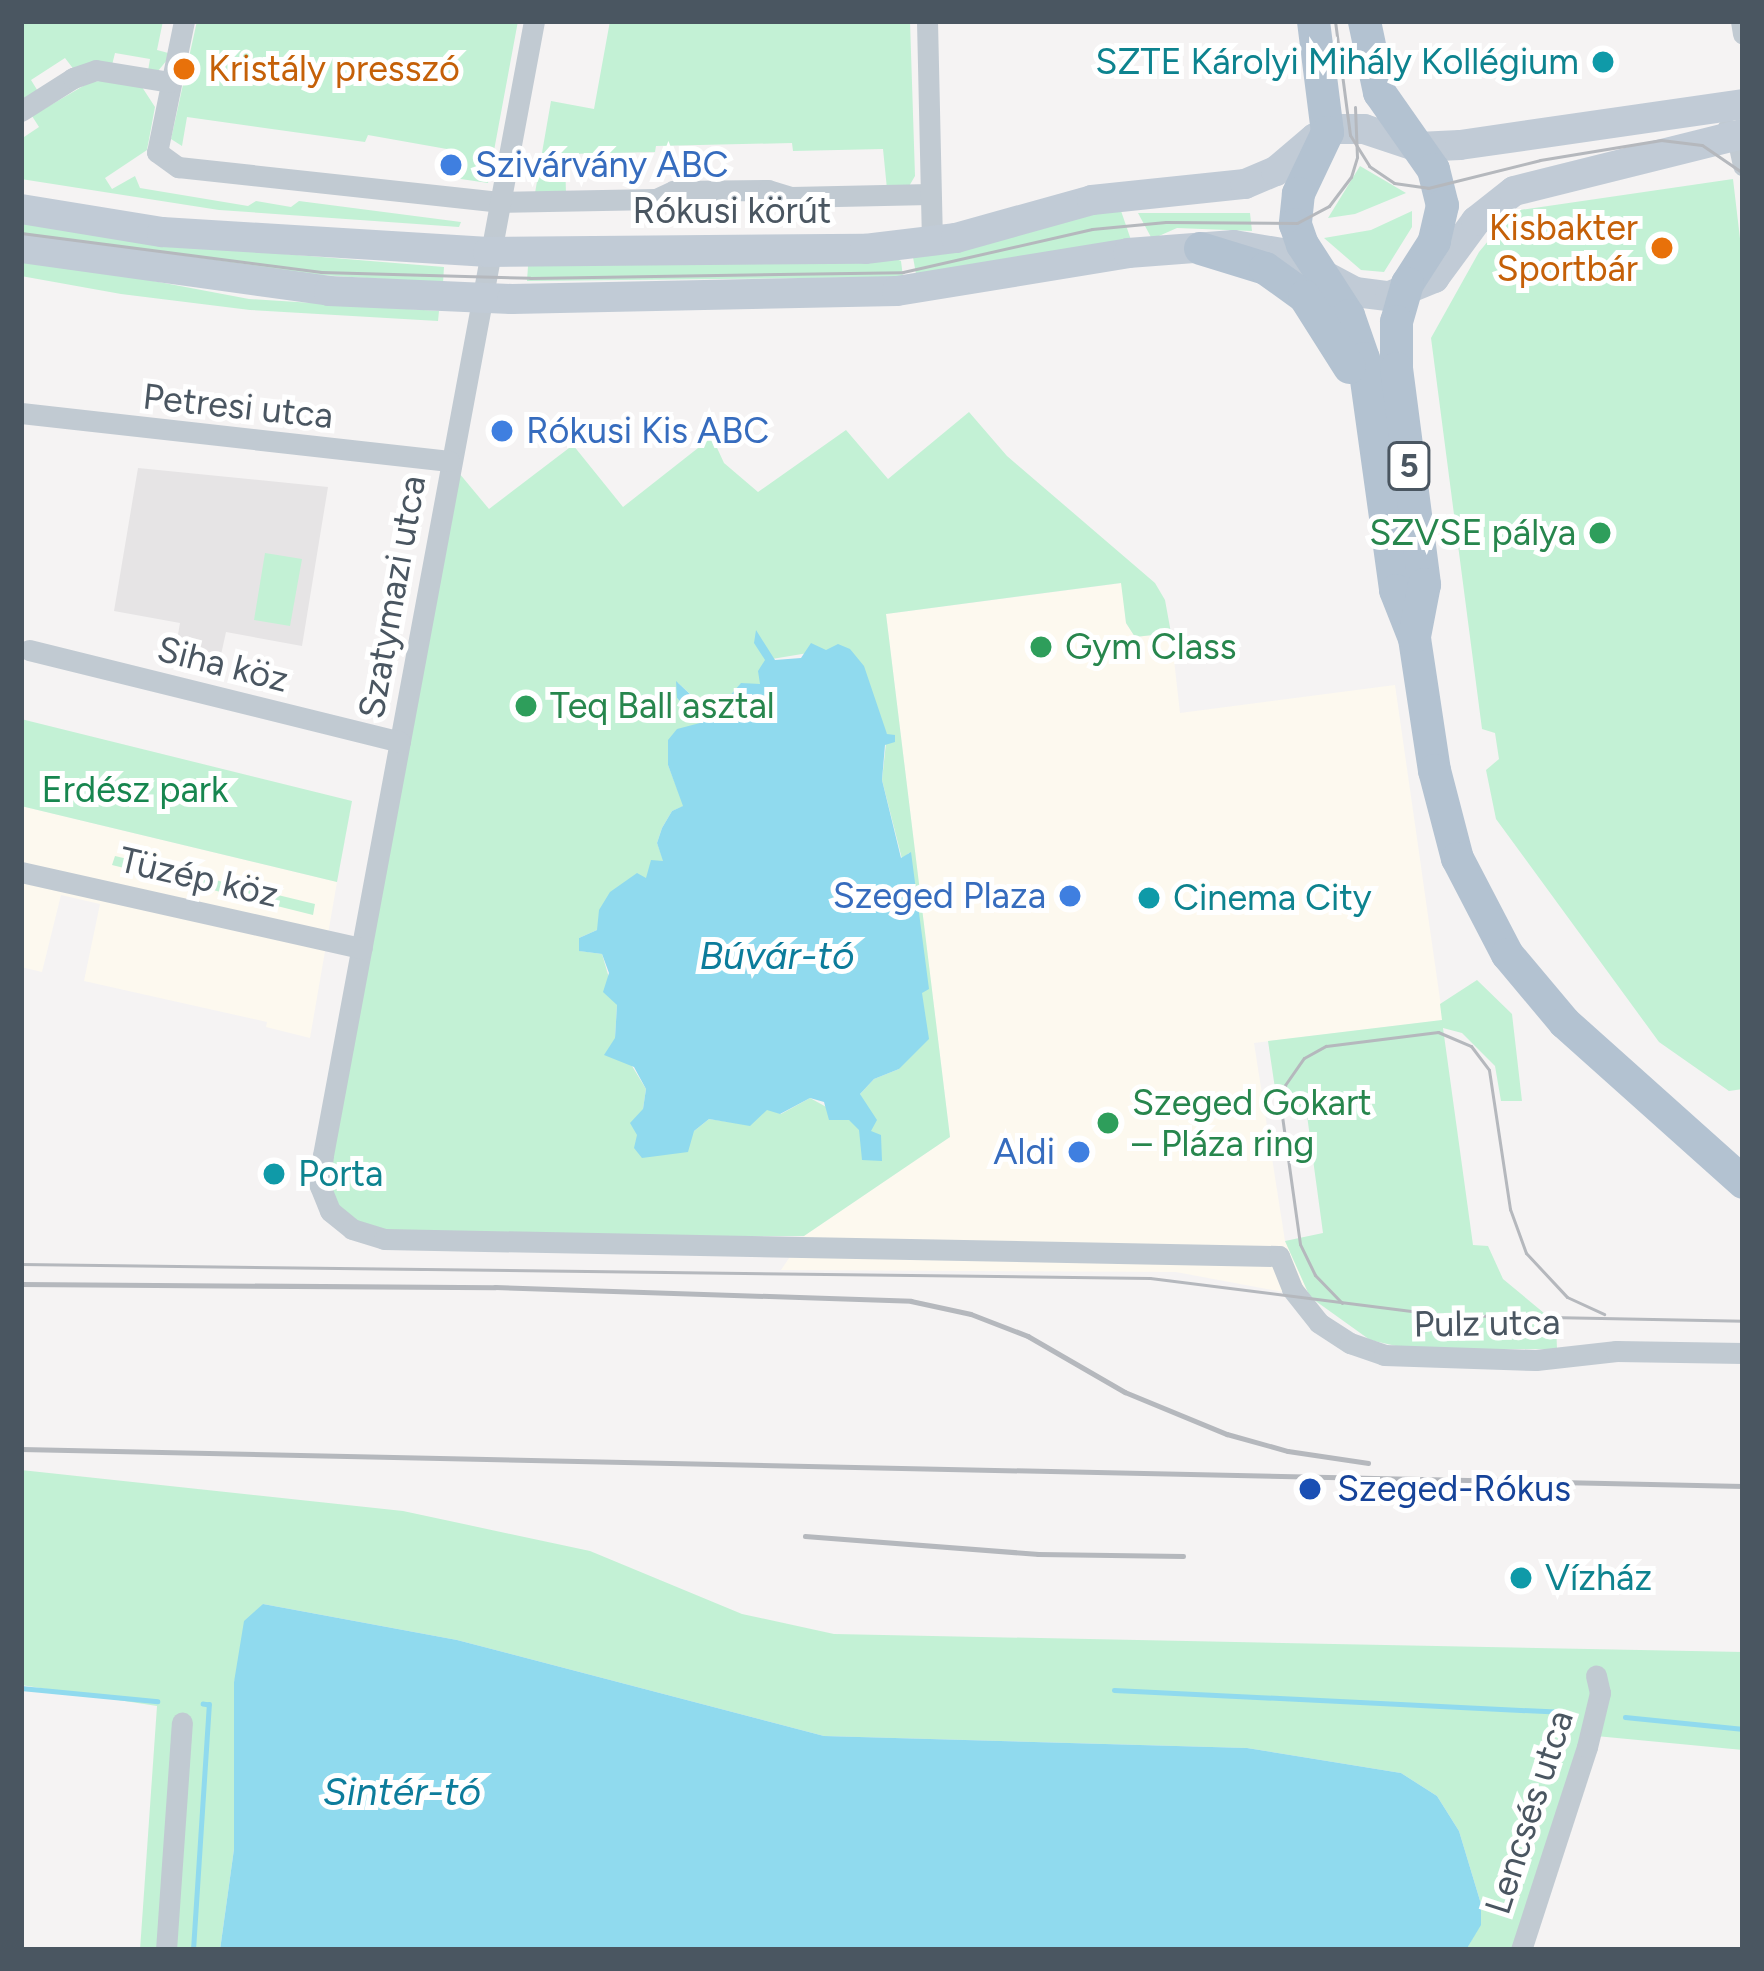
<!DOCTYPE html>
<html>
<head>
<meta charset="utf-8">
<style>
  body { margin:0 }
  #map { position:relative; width:1764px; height:1971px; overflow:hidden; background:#f5f3f3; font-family:Figtree,sans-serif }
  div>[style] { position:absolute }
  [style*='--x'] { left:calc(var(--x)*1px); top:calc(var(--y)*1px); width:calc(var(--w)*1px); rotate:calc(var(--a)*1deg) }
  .commercial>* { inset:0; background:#fdf9ef }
  .education>* { inset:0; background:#e6e4e5 }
  .green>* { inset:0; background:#c3f1d5 }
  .water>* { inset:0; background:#90daee }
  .stream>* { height:4.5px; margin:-2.25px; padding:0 2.25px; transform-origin:2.25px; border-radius:2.25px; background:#90daee }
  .minor>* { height:21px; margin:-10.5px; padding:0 10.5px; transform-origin:10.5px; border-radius:10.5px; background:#c1cad2 }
  .secondary>* { height:30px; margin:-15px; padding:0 15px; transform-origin:15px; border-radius:15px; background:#c1cbd6 }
  .primary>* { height:33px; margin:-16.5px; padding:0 16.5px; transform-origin:16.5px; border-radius:16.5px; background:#b3c2d1 }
  .tram>* { height:3px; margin:-1.5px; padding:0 1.5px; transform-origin:1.5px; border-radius:1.5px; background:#b5b8bd }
  .rail>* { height:4.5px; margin:-2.25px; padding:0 2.25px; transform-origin:2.25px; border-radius:2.25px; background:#b5b8bd }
  .dots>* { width:33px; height:33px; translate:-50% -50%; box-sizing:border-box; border:6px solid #fff; border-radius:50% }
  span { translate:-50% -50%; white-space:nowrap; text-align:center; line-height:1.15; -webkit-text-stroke:10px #fff; paint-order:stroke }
  .shield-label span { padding:3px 9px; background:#fff; border:3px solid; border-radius:9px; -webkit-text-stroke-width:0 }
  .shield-label { font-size:33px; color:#4a5661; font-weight:700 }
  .culture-label { font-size:36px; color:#0d838f }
  .right { translate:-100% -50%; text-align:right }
  .left { translate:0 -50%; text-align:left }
  .food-label { font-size:36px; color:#c56008 }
  .shop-label { font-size:36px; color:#366cbe }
  .street-label { font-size:36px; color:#4a5661 }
  .leisure-label { font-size:36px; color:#27864d }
  .park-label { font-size:36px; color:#17864f }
  .transit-label { font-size:36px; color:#164399 }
  .water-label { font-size:39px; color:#0c7c9b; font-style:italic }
  .frame { position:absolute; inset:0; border:24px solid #4a5661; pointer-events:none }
</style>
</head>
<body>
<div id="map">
  <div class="commercial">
    <div style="clip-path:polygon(1122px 583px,1126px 623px,1135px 637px,1171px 633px,1180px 713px,1395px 685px,1443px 1020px,1254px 1043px,1285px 1241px,1310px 1297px,1176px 1272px,781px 1270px,804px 1236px,950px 1137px,886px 614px)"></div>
    <div style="clip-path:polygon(21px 806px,337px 882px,310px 1038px,266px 1027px,267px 1022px,84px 981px,100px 904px,61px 895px,42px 972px,21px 967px)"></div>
  </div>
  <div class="education">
    <div style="clip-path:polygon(138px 468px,328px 487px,302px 646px,226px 632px,219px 664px,174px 657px,180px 623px,114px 611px)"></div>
  </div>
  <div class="green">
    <div style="clip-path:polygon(21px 21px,163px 21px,157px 50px,172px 54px,158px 71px,148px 71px,150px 59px,115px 53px,112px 65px,75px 71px,65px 58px,31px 80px,39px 93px,21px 104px)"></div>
    <div style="clip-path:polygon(197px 21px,518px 21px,488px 183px,454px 178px,458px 151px,368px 135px,365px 142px,187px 117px,182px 146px,171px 139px)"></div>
    <div style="clip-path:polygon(610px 21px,910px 21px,915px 176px,908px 188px,887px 189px,883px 149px,793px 151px,792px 143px,656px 146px,655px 152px,565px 154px,566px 195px,535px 193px,551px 101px,594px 109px)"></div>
    <div style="clip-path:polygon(111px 80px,142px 87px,155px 107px,147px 150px,105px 178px,112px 189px,135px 176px,140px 188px,248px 206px,256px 201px,291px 207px,299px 201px,461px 222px,459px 227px,219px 210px,21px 179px,21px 139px,39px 127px,32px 116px,90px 82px)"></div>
    <div style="clip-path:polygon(1360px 166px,1406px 193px,1355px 214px,1328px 218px)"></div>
    <div style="clip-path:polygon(1733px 179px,1743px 264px,1743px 1089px,1729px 1091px,1659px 1042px,1496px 819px,1486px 770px,1499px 759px,1495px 733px,1482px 729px,1431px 338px,1479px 252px,1513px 211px)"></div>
    <div style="clip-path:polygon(1120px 208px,1131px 240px,916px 274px,913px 257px)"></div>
    <div style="clip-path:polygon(1412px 211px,1412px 227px,1384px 272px,1361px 270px,1324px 238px,1371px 230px)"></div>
    <div style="clip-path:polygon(1138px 213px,1250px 213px,1252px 231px,1177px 228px,1152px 239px)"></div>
    <div style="clip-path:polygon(21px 221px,174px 245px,444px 267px,443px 283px,260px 271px,21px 237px)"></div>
    <div style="clip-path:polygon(21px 256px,249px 299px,439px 311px,438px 321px,250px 310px,121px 294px,21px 276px)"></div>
    <div style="clip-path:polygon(894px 258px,901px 261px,903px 277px,527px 281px,528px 266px)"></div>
    <div style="clip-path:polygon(evenodd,969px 412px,1007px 456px,1155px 583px,1165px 600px,1171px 633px,1135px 637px,1126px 623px,1121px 583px,886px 614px,950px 1137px,804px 1236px,384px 1239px,330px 1211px,323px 1155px,449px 461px,489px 509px,573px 445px,623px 507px,712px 437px,724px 463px,758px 492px,846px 430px,888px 479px,969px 412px,826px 650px,887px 734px,882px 780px,902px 859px,909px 853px,922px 992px,899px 1069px,874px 1079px,860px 1094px,870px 1131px,810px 1098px,781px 1114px,767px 1109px,750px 1125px,709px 1119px,694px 1131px,643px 1109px,646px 1089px,615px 1038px,617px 1005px,602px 954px,580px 951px,579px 938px,597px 930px,664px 862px,657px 843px,662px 828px,672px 811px,684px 806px,668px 765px,701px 724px,677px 698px,678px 683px,708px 710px,760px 684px,766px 660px,826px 650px)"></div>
    <div style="clip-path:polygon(265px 553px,302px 559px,290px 626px,254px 620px)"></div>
    <div style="clip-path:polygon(21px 719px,352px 801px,337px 882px,21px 806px)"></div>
    <div style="clip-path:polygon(115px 856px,315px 904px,313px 915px,112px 865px)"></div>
    <div style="clip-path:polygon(1477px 980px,1512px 1014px,1522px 1101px,1501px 1101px,1495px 1066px,1462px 1033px,1443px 1028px,1473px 1245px,1488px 1246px,1503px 1279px,1556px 1323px,1557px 1349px,1409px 1349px,1370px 1340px,1310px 1297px,1285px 1241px,1323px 1233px,1306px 1108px,1278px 1109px,1268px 1041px,1442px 1020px,1440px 1004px)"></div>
    <div style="clip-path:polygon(21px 1470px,403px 1511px,590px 1551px,742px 1614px,834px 1634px,1743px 1652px,1743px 1750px,1596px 1736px,1534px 1924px,1533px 1950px,1466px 1950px,1480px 1925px,1481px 1904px,1459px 1831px,1437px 1796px,1401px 1773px,1247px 1748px,824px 1736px,457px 1640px,263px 1604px,234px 1682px,234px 1849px,220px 1950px,140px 1950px,157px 1706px,21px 1685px)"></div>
  </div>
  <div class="water">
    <div style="clip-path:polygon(756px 630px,775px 660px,801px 658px,811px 643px,826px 650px,838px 644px,850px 649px,864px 666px,887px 734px,895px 735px,895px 742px,885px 745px,882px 780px,901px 858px,911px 852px,929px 989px,922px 993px,929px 1039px,899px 1069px,874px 1079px,860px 1094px,877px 1120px,871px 1131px,881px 1135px,882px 1161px,862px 1160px,859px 1130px,849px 1120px,829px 1120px,824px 1102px,810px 1098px,780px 1114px,767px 1110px,750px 1126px,709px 1119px,694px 1131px,688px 1152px,642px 1158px,634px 1148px,637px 1135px,630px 1123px,643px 1109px,646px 1089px,634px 1067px,604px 1055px,615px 1038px,617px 1005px,603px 992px,609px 973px,602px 954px,579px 951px,579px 938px,597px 930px,599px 910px,610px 892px,637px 873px,646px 878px,651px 860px,663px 861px,657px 843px,662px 828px,672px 811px,683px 806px,668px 765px,668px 740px,677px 729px,700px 723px,677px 698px,676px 681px,707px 710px,711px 698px,728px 698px,741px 683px,760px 684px,758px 671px,765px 660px,754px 643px)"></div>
    <div style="clip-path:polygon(263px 1604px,457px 1640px,824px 1736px,1247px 1748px,1401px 1773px,1437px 1796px,1459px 1831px,1481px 1904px,1481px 1925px,1466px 1950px,220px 1950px,234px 1849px,234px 1682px,244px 1621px)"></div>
  </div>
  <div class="stream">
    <div style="--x:21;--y:1688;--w:137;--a:5.5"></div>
    <div style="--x:1114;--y:1690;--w:447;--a:2.8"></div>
    <div style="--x:1625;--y:1717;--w:119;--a:5.8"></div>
    <div style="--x:193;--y:1950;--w:246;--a:-86.3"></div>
    <div style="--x:209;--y:1705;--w:6;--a:-171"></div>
  </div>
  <div class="minor">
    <div style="--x:184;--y:21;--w:134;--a:101.6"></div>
    <div style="--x:157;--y:152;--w:26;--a:36"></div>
    <div style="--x:178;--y:167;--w:323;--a:6.2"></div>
    <div style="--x:499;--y:202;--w:157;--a:-1.1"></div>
    <div style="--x:656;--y:199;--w:19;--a:-25"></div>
    <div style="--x:673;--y:191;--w:95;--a:-0.6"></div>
    <div style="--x:768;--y:190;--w:24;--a:17"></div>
    <div style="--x:791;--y:197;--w:139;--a:-1.2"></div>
    <div style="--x:534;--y:21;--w:1153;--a:100.54"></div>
    <div style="--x:323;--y:1155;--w:31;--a:96"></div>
    <div style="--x:320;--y:1186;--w:27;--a:68"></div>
    <div style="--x:330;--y:1211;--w:28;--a:39"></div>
    <div style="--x:352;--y:1229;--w:34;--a:17"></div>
    <div style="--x:384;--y:1239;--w:895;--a:1.09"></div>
    <div style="--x:1279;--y:1256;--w:35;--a:68"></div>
    <div style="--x:1292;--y:1289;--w:43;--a:51.5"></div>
    <div style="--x:1319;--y:1323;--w:37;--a:33"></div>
    <div style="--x:1350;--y:1343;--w:36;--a:19"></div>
    <div style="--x:1384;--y:1355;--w:152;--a:1.9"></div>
    <div style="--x:1536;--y:1360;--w:81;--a:-6.4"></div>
    <div style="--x:1616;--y:1351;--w:127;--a:0.9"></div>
    <div style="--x:927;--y:21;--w:221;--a:88.7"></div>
    <div style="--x:1741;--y:21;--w:13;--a:81"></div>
    <div style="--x:21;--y:111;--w:62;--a:-32.4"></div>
    <div style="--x:73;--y:78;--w:24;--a:-19"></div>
    <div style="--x:96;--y:70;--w:75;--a:9.2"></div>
    <div style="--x:1727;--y:129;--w:13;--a:39"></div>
    <div style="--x:1737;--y:137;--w:29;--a:78"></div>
    <div style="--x:21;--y:413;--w:431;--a:6.4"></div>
    <div style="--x:29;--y:650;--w:382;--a:13.9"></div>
    <div style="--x:21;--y:872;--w:349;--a:12.6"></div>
    <div style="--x:166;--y:1950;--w:228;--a:-86"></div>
    <div style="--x:1521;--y:1950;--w:213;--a:-72"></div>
    <div style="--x:1587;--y:1747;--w:56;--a:-76.5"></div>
    <div style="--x:1600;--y:1693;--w:18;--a:-103"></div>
  </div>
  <div class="secondary">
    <div style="--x:21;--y:209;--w:143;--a:9.3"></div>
    <div style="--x:162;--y:232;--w:327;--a:3.5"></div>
    <div style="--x:488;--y:252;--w:377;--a:-0.5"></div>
    <div style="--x:865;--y:249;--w:92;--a:-6.9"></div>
    <div style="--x:956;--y:238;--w:141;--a:-15.6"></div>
    <div style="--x:1092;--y:200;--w:154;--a:-6"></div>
    <div style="--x:1245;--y:184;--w:34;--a:-23"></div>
    <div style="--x:1276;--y:171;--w:51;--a:-40.2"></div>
    <div style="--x:1315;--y:138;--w:23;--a:-23"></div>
    <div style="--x:1336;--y:129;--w:28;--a:0"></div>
    <div style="--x:1364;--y:129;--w:57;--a:18.4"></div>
    <div style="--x:1418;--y:147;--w:42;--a:-2.7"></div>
    <div style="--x:1460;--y:145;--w:286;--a:-8.2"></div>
    <div style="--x:21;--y:248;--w:311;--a:7.9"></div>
    <div style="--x:329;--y:291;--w:183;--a:2.5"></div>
    <div style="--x:512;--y:299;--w:385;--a:-1.2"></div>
    <div style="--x:897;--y:291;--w:234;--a:-9.3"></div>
    <div style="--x:1128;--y:253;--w:106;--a:-4.3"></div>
    <div style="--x:1234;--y:245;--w:49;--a:9.5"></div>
    <div style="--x:1282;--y:253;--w:83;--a:28.1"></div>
    <div style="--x:1355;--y:292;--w:35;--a:7"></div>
    <div style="--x:1390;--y:296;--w:48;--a:-22.2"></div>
    <div style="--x:1434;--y:278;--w:71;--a:-53.6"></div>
    <div style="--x:1476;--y:221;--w:48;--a:-38.3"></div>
    <div style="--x:1514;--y:191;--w:236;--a:-14"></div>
  </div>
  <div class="primary">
    <div style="--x:1313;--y:21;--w:112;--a:82.8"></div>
    <div style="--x:1327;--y:132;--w:68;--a:115.4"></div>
    <div style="--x:1298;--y:193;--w:31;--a:96"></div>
    <div style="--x:1295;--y:224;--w:21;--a:71"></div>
    <div style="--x:1302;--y:244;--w:85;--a:57.1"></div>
    <div style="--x:1348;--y:315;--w:46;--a:70.8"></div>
    <div style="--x:1363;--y:358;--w:234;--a:82.1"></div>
    <div style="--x:1395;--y:590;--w:52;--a:68.4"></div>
    <div style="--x:1414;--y:638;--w:134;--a:81.4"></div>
    <div style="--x:1434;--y:770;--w:91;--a:75.4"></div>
    <div style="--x:1457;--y:858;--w:108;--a:62.5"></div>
    <div style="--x:1507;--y:954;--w:89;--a:50"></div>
    <div style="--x:1564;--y:1022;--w:240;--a:41.8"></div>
    <div style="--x:1364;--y:21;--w:73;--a:78.1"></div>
    <div style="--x:1379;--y:92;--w:94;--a:55"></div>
    <div style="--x:1433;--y:169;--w:37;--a:76"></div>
    <div style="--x:1442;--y:205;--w:37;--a:103"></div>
    <div style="--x:1434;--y:241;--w:50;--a:122.7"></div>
    <div style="--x:1407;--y:283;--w:40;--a:106"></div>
    <div style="--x:1396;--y:321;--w:47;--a:90"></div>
    <div style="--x:1396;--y:368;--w:218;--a:82.6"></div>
    <div style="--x:1424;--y:584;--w:53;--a:100.9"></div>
    <div style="--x:1200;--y:248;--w:68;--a:17.1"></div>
    <div style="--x:1265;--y:268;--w:48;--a:35.7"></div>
    <div style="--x:1304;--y:296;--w:84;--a:57.6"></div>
  </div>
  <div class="tram">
    <div style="--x:1335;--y:21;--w:115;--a:82.5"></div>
    <div style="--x:1350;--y:135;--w:36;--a:58"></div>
    <div style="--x:1369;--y:166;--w:30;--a:34"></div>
    <div style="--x:1394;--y:183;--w:34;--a:8"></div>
    <div style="--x:1428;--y:188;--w:115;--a:-14"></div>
    <div style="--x:1540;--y:160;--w:123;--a:-9.4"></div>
    <div style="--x:1661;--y:140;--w:41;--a:7"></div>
    <div style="--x:1702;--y:145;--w:50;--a:34.3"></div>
    <div style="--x:21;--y:233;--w:303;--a:7.4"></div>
    <div style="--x:321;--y:272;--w:209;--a:1.6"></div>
    <div style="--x:530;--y:278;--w:373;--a:-0.9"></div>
    <div style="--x:903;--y:272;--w:194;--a:-12.8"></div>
    <div style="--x:1092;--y:229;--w:74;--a:-5.4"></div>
    <div style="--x:1166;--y:222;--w:131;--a:0.4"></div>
    <div style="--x:1297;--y:223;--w:36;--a:-28"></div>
    <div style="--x:1329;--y:206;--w:36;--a:-53"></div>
    <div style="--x:1351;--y:177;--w:21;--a:-73"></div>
    <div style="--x:1357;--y:157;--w:50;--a:-92.3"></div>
    <div style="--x:21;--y:1264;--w:1129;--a:0.71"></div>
    <div style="--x:1150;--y:1278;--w:293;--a:7.2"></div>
    <div style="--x:1441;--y:1315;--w:302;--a:1.1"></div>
    <div style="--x:1342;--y:1303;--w:39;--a:-134"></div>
    <div style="--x:1315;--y:1275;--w:34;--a:-116"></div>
    <div style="--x:1300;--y:1244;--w:129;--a:-98"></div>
    <div style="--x:1282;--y:1116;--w:31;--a:-84"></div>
    <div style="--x:1285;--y:1085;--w:33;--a:-55"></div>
    <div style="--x:1304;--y:1058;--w:25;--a:-29"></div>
    <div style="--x:1326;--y:1046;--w:113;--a:-7.1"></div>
    <div style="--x:1438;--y:1032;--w:36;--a:23"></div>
    <div style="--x:1471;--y:1046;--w:30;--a:53"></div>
    <div style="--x:1489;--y:1070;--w:141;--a:81.4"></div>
    <div style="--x:1510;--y:1209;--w:47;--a:70"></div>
    <div style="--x:1526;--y:1253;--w:60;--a:47"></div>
    <div style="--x:1567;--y:1297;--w:41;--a:24.7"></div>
  </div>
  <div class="rail">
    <div style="--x:21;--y:1284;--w:474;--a:0.4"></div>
    <div style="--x:495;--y:1287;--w:416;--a:1.9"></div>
    <div style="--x:911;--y:1301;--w:61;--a:12.2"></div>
    <div style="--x:971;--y:1314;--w:61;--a:21.1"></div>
    <div style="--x:1028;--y:1336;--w:112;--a:30"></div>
    <div style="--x:1125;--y:1392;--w:110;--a:22.4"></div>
    <div style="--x:1227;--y:1434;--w:63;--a:15.6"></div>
    <div style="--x:1288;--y:1451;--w:81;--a:8.5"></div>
    <div style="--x:21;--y:1449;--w:1722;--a:1.23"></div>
    <div style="--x:805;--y:1536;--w:234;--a:4.4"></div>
    <div style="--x:1038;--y:1554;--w:145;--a:0.8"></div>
  </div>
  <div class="dots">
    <div style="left:1603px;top:62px;background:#0f9aa8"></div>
    <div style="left:184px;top:69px;background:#e8710a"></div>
    <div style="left:451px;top:165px;background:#3f7fe0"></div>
    <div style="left:1662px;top:248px;background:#e8710a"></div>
    <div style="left:502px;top:431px;background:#3f7fe0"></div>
    <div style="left:1600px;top:533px;background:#2e9e5b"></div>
    <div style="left:1041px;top:647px;background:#2e9e5b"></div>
    <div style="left:526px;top:706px;background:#2e9e5b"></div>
    <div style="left:1070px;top:896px;background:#3f7fe0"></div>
    <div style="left:1149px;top:898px;background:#0f9aa8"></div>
    <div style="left:1108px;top:1123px;background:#2e9e5b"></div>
    <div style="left:1079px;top:1152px;background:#3f7fe0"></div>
    <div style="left:274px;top:1174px;background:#0f9aa8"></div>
    <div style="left:1310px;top:1489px;background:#1a4fb4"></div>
    <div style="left:1521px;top:1578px;background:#0f9aa8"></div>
  </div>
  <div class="shield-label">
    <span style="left:1409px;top:466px">5</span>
  </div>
  <div class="culture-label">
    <span class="right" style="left:1579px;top:62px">SZTE Károlyi Mihály Kollégium</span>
    <span class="left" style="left:1173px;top:898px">Cinema City</span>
    <span class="left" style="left:298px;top:1174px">Porta</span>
    <span class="left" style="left:1545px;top:1578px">Vízház</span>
  </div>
  <div class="food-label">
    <span class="left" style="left:208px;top:69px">Kristály presszó</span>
    <span class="right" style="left:1638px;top:248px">Kisbakter<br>Sportbár</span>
  </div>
  <div class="shop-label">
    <span class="left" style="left:475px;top:165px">Szivárvány ABC</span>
    <span class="left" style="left:526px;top:431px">Rókusi Kis ABC</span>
    <span class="right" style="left:1046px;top:896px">Szeged Plaza</span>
    <span class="right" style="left:1055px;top:1152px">Aldi</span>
  </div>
  <div class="street-label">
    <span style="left:732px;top:211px">Rókusi körút</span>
    <span style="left:238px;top:406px;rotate:6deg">Petresi utca</span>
    <span style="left:392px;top:597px;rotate:-80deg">Szatymazi utca</span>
    <span style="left:223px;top:664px;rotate:14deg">Siha köz</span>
    <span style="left:199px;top:877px;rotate:13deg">Tüzép köz</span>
    <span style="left:1487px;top:1323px;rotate:-1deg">Pulz utca</span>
    <span style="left:1529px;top:1812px;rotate:-72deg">Lencsés utca</span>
  </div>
  <div class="leisure-label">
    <span class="right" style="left:1576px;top:533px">SZVSE pálya</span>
    <span class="left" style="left:1065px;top:647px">Gym Class</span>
    <span class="left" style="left:550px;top:706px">Teq Ball asztal</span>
    <span class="left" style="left:1132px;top:1123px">Szeged Gokart<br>– Pláza ring</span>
  </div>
  <div class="park-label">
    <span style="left:135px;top:790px">Erdész park</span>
  </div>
  <div class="transit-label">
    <span class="left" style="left:1337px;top:1489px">Szeged-Rókus</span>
  </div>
  <div class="water-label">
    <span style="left:777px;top:956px">Búvár-tó</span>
    <span style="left:402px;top:1792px">Sintér-tó</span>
  </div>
  <div class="frame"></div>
</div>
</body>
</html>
